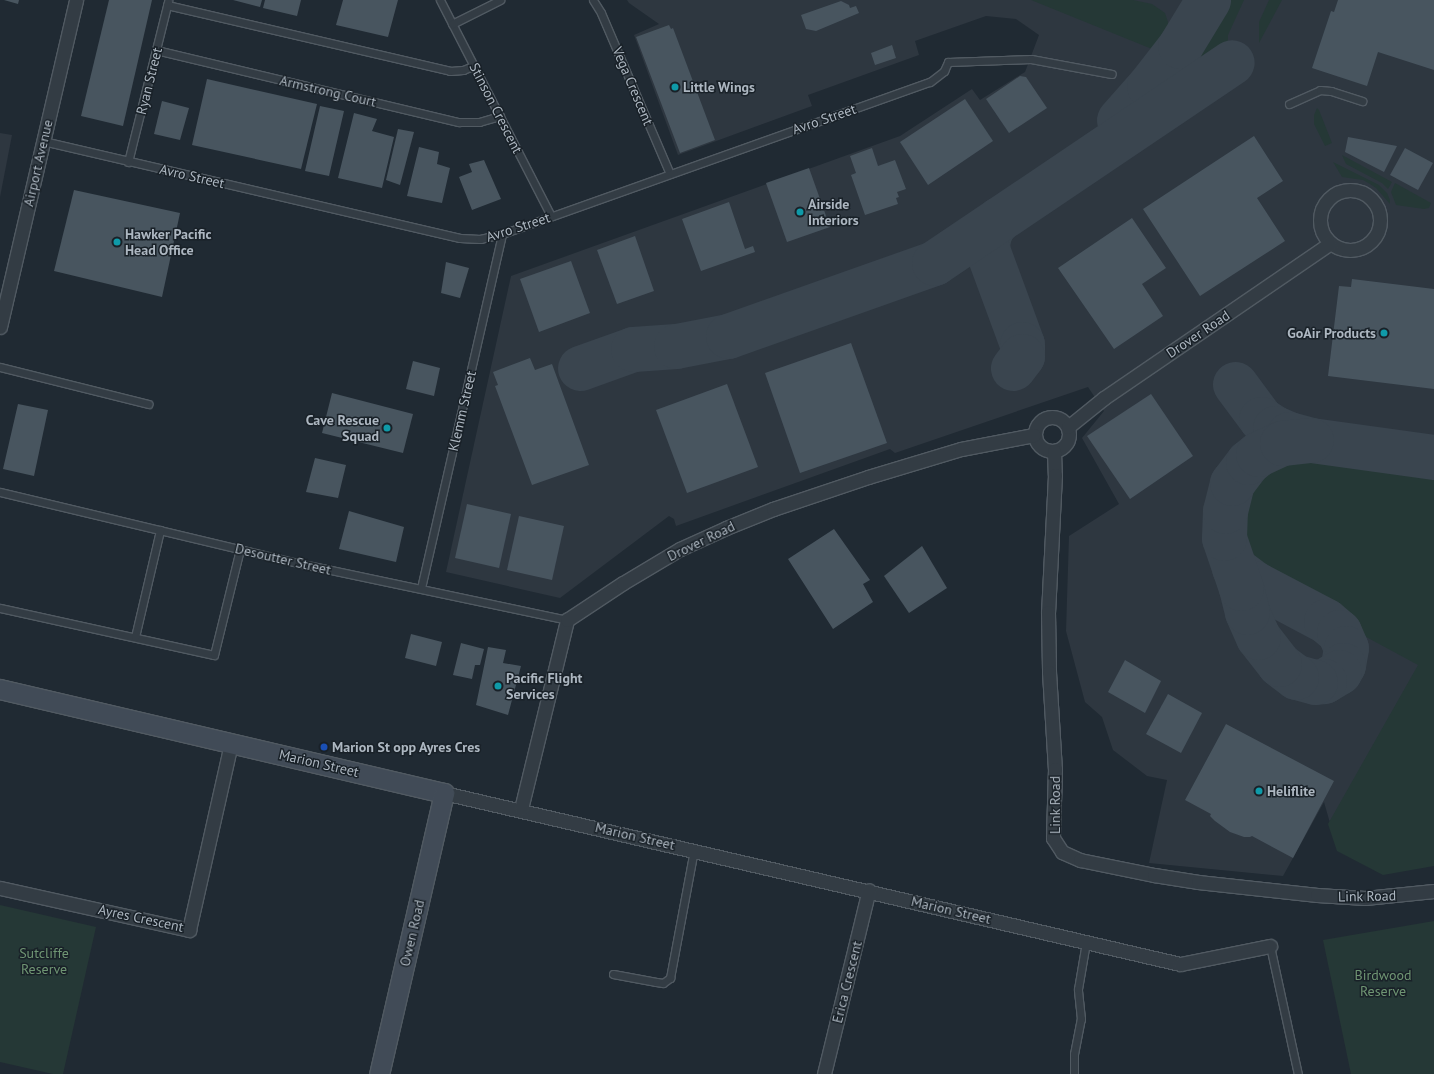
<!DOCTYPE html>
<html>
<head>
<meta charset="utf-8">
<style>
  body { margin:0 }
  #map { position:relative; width:1434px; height:1074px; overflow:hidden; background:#202a33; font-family:"PT Sans",sans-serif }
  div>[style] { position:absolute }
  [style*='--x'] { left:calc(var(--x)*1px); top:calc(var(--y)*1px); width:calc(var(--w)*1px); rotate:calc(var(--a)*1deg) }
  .airport>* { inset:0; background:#2e3740 }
  .green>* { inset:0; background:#253836 }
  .taxiway>* { height:45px; margin:-22.5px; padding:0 22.5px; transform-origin:22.5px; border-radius:22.5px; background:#3a454f }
  .building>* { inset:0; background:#48555f }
  .roads { filter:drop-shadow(1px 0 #515a62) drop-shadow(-1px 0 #515a62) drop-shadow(0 1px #515a62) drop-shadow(0 -1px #515a62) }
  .lane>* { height:7px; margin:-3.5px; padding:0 3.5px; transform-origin:3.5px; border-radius:3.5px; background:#333c44 }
  .street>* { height:13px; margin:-6.5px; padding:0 6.5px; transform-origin:6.5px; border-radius:6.5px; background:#333c44 }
  .street>.ring { margin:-6.5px; padding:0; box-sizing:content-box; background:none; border:13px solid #333c44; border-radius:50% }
  .secondary>* { height:19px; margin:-9.5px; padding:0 9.5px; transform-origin:9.5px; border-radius:9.5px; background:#414b57 }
  .dots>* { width:11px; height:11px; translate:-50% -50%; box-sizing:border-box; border:2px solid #192128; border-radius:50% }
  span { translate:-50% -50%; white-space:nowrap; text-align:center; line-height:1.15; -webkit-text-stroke:3px #192128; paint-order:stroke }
  .street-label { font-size:14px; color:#adb7c1 }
  .poi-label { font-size:14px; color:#adb7c1; font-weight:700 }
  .left { translate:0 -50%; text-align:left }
  .right { translate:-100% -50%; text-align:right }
  .park-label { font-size:14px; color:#6f9573 }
</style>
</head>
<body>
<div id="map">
  <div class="airport">
    <div style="clip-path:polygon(627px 0,1434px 0,1434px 866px,1338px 851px,1324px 802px,1283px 876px,1149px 863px,1167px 780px,1147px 776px,1113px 750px,1102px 717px,1085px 702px,1066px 631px,1069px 536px,1119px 504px,1082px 438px,1104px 411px,1088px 387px,895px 453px,890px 449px,676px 526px,674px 519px,669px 516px,560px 598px,446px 572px,511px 276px,900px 136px,972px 89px,980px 100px,1025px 72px,1039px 35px,1016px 19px,986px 16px,915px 41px,919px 55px,808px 95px,812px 106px,678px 155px,634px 35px,659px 24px,629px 3px)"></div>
    <div style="clip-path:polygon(0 133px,12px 135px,0 197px)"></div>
  </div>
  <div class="green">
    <div style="clip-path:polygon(1031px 0,1133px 0,1152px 4px,1165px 13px,1168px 22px,1168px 31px,1161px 46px,1152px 49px)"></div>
    <div style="clip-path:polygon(1225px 0,1244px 0,1228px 35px,1228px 42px,1223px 47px,1195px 68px,1193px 67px,1195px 50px)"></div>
    <div style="clip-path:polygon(1269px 0,1282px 0,1259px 43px,1259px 22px)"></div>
    <div style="clip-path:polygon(1317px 108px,1319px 110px,1332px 143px,1325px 146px,1314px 124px,1314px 115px)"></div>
    <div style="clip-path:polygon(1342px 155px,1392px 182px,1388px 189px,1382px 183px,1346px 164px)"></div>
    <div style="clip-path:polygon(1333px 162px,1379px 185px,1387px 193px,1390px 200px,1390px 204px,1376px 188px,1370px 184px,1363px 180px,1342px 177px)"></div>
    <div style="clip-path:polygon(1395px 183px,1431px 203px,1429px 208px,1424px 209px,1396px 205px,1391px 192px)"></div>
    <div style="clip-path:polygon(1301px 452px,1434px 472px,1434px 866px,1383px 875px,1337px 851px,1328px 824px,1418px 665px,1255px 577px,1244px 564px,1238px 552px,1232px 535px,1233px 516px,1236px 496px,1245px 478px,1258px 466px,1276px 456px)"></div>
    <div style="clip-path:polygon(0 905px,96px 927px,63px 1074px,53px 1074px,0 1062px)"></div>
    <div style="clip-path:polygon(1434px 921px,1434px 1074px,1351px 1074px,1323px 940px)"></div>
  </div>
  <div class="taxiway">
    <div style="--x:1119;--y:120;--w:45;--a:-48.6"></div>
    <div style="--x:1149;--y:86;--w:51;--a:-52.2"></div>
    <div style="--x:1180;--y:46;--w:54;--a:-58.7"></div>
    <div style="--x:999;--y:219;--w:11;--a:131"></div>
    <div style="--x:992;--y:227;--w:11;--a:112"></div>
    <div style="--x:988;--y:237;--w:12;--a:95"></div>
    <div style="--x:987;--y:249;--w:101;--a:69.8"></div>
    <div style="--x:1022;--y:344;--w:12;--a:90"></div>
    <div style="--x:1022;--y:356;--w:15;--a:127"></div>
    <div style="--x:580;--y:368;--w:56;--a:-19.7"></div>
    <div style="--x:633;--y:349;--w:43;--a:-4"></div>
    <div style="--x:676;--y:346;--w:53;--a:-10.9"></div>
    <div style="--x:728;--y:336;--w:219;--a:-19.5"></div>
    <div style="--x:934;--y:263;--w:359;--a:-34"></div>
    <div style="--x:1235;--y:384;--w:44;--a:53.4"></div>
    <div style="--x:1261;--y:419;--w:17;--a:33"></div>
    <div style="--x:1275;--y:428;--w:15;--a:23"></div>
    <div style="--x:1289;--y:434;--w:23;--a:15"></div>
    <div style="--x:1311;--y:440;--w:124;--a:7.9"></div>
    <div style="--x:1234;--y:568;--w:25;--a:37"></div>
    <div style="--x:1254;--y:583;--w:81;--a:27.8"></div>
    <div style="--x:1326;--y:621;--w:17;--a:40"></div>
    <div style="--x:1339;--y:632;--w:17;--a:66"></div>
    <div style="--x:1346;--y:648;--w:17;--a:100"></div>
    <div style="--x:1343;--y:665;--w:8;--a:120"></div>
    <div style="--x:1339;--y:672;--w:17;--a:149"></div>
    <div style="--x:1324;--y:681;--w:9;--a:174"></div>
    <div style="--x:1315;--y:682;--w:20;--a:-165"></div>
    <div style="--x:1296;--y:677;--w:21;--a:-143"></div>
    <div style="--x:1279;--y:664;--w:34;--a:-128"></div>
    <div style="--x:1258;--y:637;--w:27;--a:-114"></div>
    <div style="--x:1247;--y:612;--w:25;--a:-104"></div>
    <div style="--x:1241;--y:588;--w:53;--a:-108.8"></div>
    <div style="--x:1224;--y:538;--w:27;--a:-88"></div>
    <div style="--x:1225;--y:511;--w:29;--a:-76"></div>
    <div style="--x:1232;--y:483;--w:26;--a:-53"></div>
    <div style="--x:1248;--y:462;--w:13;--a:-39"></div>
    <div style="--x:1258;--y:454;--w:26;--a:-25"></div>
    <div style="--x:1282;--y:443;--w:29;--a:-6"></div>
  </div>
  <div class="building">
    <div style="clip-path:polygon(4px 0,19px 0,18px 4px)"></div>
    <div style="clip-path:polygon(109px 0,152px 0,123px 126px,81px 116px)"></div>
    <div style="clip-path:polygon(233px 0,262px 0,260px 7px)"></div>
    <div style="clip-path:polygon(265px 0,301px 0,297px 16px,263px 8px)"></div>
    <div style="clip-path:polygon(343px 0,398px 0,388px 37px,336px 25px)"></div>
    <div style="clip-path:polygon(1338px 0,1434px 0,1434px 70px,1378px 52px,1367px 86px,1312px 68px,1331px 11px,1334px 12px)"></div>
    <div style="clip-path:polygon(841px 1px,849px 5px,850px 8px,856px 6px,859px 13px,816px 31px,806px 29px,801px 15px)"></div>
    <div style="clip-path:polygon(669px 25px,671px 29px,673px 28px,715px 140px,680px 153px,636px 37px)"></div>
    <div style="clip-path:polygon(892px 45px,896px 58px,875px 65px,871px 53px)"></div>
    <div style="clip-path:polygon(1020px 76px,1026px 77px,1047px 108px,1009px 133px,986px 99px)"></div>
    <div style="clip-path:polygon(207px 79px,317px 104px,301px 169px,192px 145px)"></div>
    <div style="clip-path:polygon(965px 99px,993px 141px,928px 185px,900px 142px)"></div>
    <div style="clip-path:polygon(162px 101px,189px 108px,180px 140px,154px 134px)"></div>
    <div style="clip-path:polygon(320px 106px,344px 111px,329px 176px,305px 171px)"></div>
    <div style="clip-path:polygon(354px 113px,377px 119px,372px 131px,394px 137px,382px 188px,338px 178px)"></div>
    <div style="clip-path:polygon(398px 129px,414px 132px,400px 185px,386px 180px)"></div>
    <div style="clip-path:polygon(1254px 136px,1283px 181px,1257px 198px,1285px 241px,1200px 296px,1143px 209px)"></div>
    <div style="clip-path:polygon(1348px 137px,1397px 146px,1384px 172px,1345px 152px)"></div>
    <div style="clip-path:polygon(419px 147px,439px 152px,437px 164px,450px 168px,442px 203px,407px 196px)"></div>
    <div style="clip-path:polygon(872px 148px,878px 166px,895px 160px,906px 189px,897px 192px,899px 197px,896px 198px,898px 204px,865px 215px,851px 175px,856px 173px,850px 156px)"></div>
    <div style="clip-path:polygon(1405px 148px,1433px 163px,1418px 190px,1390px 175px)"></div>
    <div style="clip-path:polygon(484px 160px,501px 199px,472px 210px,459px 177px,472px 172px,469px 164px)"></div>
    <div style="clip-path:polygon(809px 168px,830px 227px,787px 242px,766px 183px)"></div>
    <div style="clip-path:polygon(74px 190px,180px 213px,162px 297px,54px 271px)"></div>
    <div style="clip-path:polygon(729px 202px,745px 249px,753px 246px,755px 252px,701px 271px,682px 219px)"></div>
    <div style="clip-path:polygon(1132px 218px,1166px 268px,1142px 284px,1163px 316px,1114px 349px,1058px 268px)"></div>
    <div style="clip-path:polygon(635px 236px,654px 291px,617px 304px,597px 250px)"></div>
    <div style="clip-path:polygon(571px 261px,590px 313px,539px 332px,520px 279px)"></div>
    <div style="clip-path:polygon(446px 262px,469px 268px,460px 298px,441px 293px)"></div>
    <div style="clip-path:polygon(1352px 279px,1434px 289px,1434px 389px,1328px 376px,1339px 286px,1351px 287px)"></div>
    <div style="clip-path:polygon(851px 343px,887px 443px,800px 473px,765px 373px)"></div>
    <div style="clip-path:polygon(530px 358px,535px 370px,552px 364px,589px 465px,532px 485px,495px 386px,498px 385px,493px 372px)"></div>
    <div style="clip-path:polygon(413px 361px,440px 368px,434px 396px,406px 389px)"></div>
    <div style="clip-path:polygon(727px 384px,758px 467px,687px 493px,656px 410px)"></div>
    <div style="clip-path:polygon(332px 393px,413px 414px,403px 453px,322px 433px)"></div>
    <div style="clip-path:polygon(1151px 394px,1193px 456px,1130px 499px,1087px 436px)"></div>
    <div style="clip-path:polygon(18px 404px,48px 410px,34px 476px,3px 469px)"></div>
    <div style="clip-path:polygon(315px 458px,346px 465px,338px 498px,306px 492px)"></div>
    <div style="clip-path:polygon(467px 504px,511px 514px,499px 568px,455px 558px)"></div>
    <div style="clip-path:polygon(349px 511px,404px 527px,396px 562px,339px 549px)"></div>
    <div style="clip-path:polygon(519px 516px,564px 526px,552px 580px,507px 570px)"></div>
    <div style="clip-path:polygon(834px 529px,870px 580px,863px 584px,873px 602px,833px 629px,788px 559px)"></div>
    <div style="clip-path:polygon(922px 546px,947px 588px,909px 613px,884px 576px)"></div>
    <div style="clip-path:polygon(411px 634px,442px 642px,436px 666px,405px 658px)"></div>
    <div style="clip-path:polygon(461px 643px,484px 649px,480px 665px,475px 665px,472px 679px,453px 675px)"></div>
    <div style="clip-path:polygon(488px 647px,506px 650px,503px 663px,521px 666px,508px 715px,476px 705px)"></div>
    <div style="clip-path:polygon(1125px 660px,1161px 681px,1145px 713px,1108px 692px)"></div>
    <div style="clip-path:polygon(1168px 694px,1202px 713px,1181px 753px,1146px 734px)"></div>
    <div style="clip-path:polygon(1226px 724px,1334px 781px,1293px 858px,1252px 836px,1250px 837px,1244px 837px,1230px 832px,1215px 821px,1210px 816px,1211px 814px,1185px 800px)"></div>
  </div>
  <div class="roads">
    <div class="lane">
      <div style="--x:440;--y:0;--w:243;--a:62.8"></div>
      <div style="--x:593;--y:0;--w:15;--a:58"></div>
      <div style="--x:601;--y:13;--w:175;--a:66.8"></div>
      <div style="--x:167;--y:5;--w:291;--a:13.1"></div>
      <div style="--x:450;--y:71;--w:13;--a:-4"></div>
      <div style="--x:463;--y:70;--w:11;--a:-22"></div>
      <div style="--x:452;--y:24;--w:54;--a:-26.6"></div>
      <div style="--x:156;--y:50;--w:311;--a:13.4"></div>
      <div style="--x:459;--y:122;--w:20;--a:0"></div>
      <div style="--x:479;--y:122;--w:22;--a:-16"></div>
      <div style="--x:1289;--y:104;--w:34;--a:-24"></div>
      <div style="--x:1320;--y:90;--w:11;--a:5"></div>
      <div style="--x:1331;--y:91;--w:33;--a:18"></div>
      <div style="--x:43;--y:141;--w:428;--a:13.1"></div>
      <div style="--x:460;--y:238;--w:20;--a:3"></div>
      <div style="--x:480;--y:239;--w:23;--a:-13"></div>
      <div style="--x:502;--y:234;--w:454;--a:-19.6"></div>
      <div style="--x:930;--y:82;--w:18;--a:-38"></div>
      <div style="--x:944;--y:71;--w:10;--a:-66"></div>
      <div style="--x:948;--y:62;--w:83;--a:-2.1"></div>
      <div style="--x:1031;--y:59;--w:82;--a:10.5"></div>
      <div style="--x:128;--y:162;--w:166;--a:-76"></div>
      <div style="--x:0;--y:367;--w:153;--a:14"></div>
      <div style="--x:0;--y:492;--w:316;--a:13.4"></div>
      <div style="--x:307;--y:565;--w:266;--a:11.9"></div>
      <div style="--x:421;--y:588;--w:363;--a:-77.1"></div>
      <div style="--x:0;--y:608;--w:219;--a:12.4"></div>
      <div style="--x:214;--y:655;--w:109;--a:-76.2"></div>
      <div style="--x:135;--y:637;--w:110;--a:-76.8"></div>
      <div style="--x:1270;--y:946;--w:131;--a:77.7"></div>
      <div style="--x:613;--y:974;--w:44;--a:10.5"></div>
      <div style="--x:656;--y:982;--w:7;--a:8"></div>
      <div style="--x:663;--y:983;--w:9;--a:-36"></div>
      <div style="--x:670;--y:978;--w:130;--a:-79.4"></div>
      <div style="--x:1074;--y:1074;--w:20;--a:-90"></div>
      <div style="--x:1074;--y:1054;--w:36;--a:-79"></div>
      <div style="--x:1081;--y:1019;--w:30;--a:-96"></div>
      <div style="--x:1078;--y:989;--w:48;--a:-80.3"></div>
    </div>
    <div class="street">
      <div class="ring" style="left:1320px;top:190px;width:47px;height:47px"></div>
      <div style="--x:0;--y:327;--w:336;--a:-76.9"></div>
      <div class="ring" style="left:1035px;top:417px;width:21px;height:21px"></div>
      <div style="--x:1068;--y:427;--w:46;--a:-38.9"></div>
      <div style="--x:1104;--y:398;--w:274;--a:-34.4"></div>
      <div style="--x:1054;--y:451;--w:24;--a:88"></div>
      <div style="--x:1055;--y:475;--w:137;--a:92.9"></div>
      <div style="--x:1048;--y:612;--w:60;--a:89"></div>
      <div style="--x:1049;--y:672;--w:97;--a:86.5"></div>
      <div style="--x:1055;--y:769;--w:69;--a:91.7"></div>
      <div style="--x:1053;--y:838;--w:17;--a:57"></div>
      <div style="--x:1062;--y:852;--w:20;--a:24"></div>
      <div style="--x:1080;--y:860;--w:76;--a:11.5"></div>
      <div style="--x:1154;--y:875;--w:45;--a:9"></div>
      <div style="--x:1198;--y:882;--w:120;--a:6.2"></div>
      <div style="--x:1317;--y:895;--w:48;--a:3.6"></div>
      <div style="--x:1365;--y:898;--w:69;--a:-5.8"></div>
      <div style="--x:444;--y:793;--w:756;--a:13.08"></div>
      <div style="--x:1180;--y:964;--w:92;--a:-11.3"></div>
      <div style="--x:521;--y:809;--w:195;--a:-76.3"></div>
      <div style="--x:567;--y:620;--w:67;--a:-33.5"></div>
      <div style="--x:623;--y:583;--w:66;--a:-30.8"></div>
      <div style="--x:680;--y:549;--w:51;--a:-24.5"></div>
      <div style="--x:726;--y:528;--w:51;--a:-22"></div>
      <div style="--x:773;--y:509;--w:100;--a:-18.6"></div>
      <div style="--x:868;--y:477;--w:97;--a:-16.8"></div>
      <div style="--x:961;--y:449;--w:74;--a:-10.9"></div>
      <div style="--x:0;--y:888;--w:194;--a:12.5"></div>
      <div style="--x:189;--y:930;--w:192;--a:-77.3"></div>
      <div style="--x:824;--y:1074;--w:189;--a:-76.3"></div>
    </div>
    <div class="secondary">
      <div style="--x:0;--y:689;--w:456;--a:13.2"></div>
      <div style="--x:444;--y:793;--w:288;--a:103"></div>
    </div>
  </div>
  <div class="dots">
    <div style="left:675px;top:87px;background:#0f9aa8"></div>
    <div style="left:800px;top:212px;background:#0f9aa8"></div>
    <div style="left:117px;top:242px;background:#0f9aa8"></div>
    <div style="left:1384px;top:333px;background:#0f9aa8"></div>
    <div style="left:387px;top:428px;background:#0f9aa8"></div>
    <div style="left:498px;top:686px;background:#0f9aa8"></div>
    <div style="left:324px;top:747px;background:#1a4fb4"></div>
    <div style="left:1259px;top:791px;background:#0f9aa8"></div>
  </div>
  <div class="street-label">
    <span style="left:149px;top:81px;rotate:-76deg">Ryan Street</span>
    <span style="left:633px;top:86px;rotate:67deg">Vega Crescent</span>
    <span style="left:328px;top:91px;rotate:13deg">Armstrong Court</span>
    <span style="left:496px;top:108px;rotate:63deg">Stinson Crescent</span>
    <span style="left:824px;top:119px;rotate:-19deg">Avro Street</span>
    <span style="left:38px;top:163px;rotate:-77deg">Airport Avenue</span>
    <span style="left:192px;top:176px;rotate:13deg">Avro Street</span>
    <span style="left:518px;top:227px;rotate:-18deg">Avro Street</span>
    <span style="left:1198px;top:334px;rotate:-34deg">Drover Road</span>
    <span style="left:462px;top:411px;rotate:-77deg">Klemm Street</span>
    <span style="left:701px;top:541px;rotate:-26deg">Drover Road</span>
    <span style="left:283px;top:559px;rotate:13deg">Desoutter Street</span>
    <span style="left:319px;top:763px;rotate:13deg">Marion Street</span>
    <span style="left:1055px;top:805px;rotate:-90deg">Link Road</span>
    <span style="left:635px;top:836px;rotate:13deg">Marion Street</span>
    <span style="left:1367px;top:896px;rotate:-1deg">Link Road</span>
    <span style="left:951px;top:910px;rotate:13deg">Marion Street</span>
    <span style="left:141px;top:918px;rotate:12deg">Ayres Crescent</span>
    <span style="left:412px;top:933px;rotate:-77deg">Owen Road</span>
    <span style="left:847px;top:982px;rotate:-76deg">Erica Crescent</span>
  </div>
  <div class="poi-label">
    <span class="left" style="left:683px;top:87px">Little Wings</span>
    <span class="left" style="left:808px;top:212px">Airside<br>Interiors</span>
    <span class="left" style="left:125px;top:242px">Hawker Pacific<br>Head Office</span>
    <span class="right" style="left:1376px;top:333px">GoAir Products</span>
    <span class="right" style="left:379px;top:428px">Cave Rescue<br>Squad</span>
    <span class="left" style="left:506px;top:686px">Pacific Flight<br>Services</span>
    <span class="left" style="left:332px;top:747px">Marion St opp Ayres Cres</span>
    <span class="left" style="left:1267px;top:791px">Heliflite</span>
  </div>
  <div class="park-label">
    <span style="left:44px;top:961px">Sutcliffe<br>Reserve</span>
    <span style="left:1383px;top:983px">Birdwood<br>Reserve</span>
  </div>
</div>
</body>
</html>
